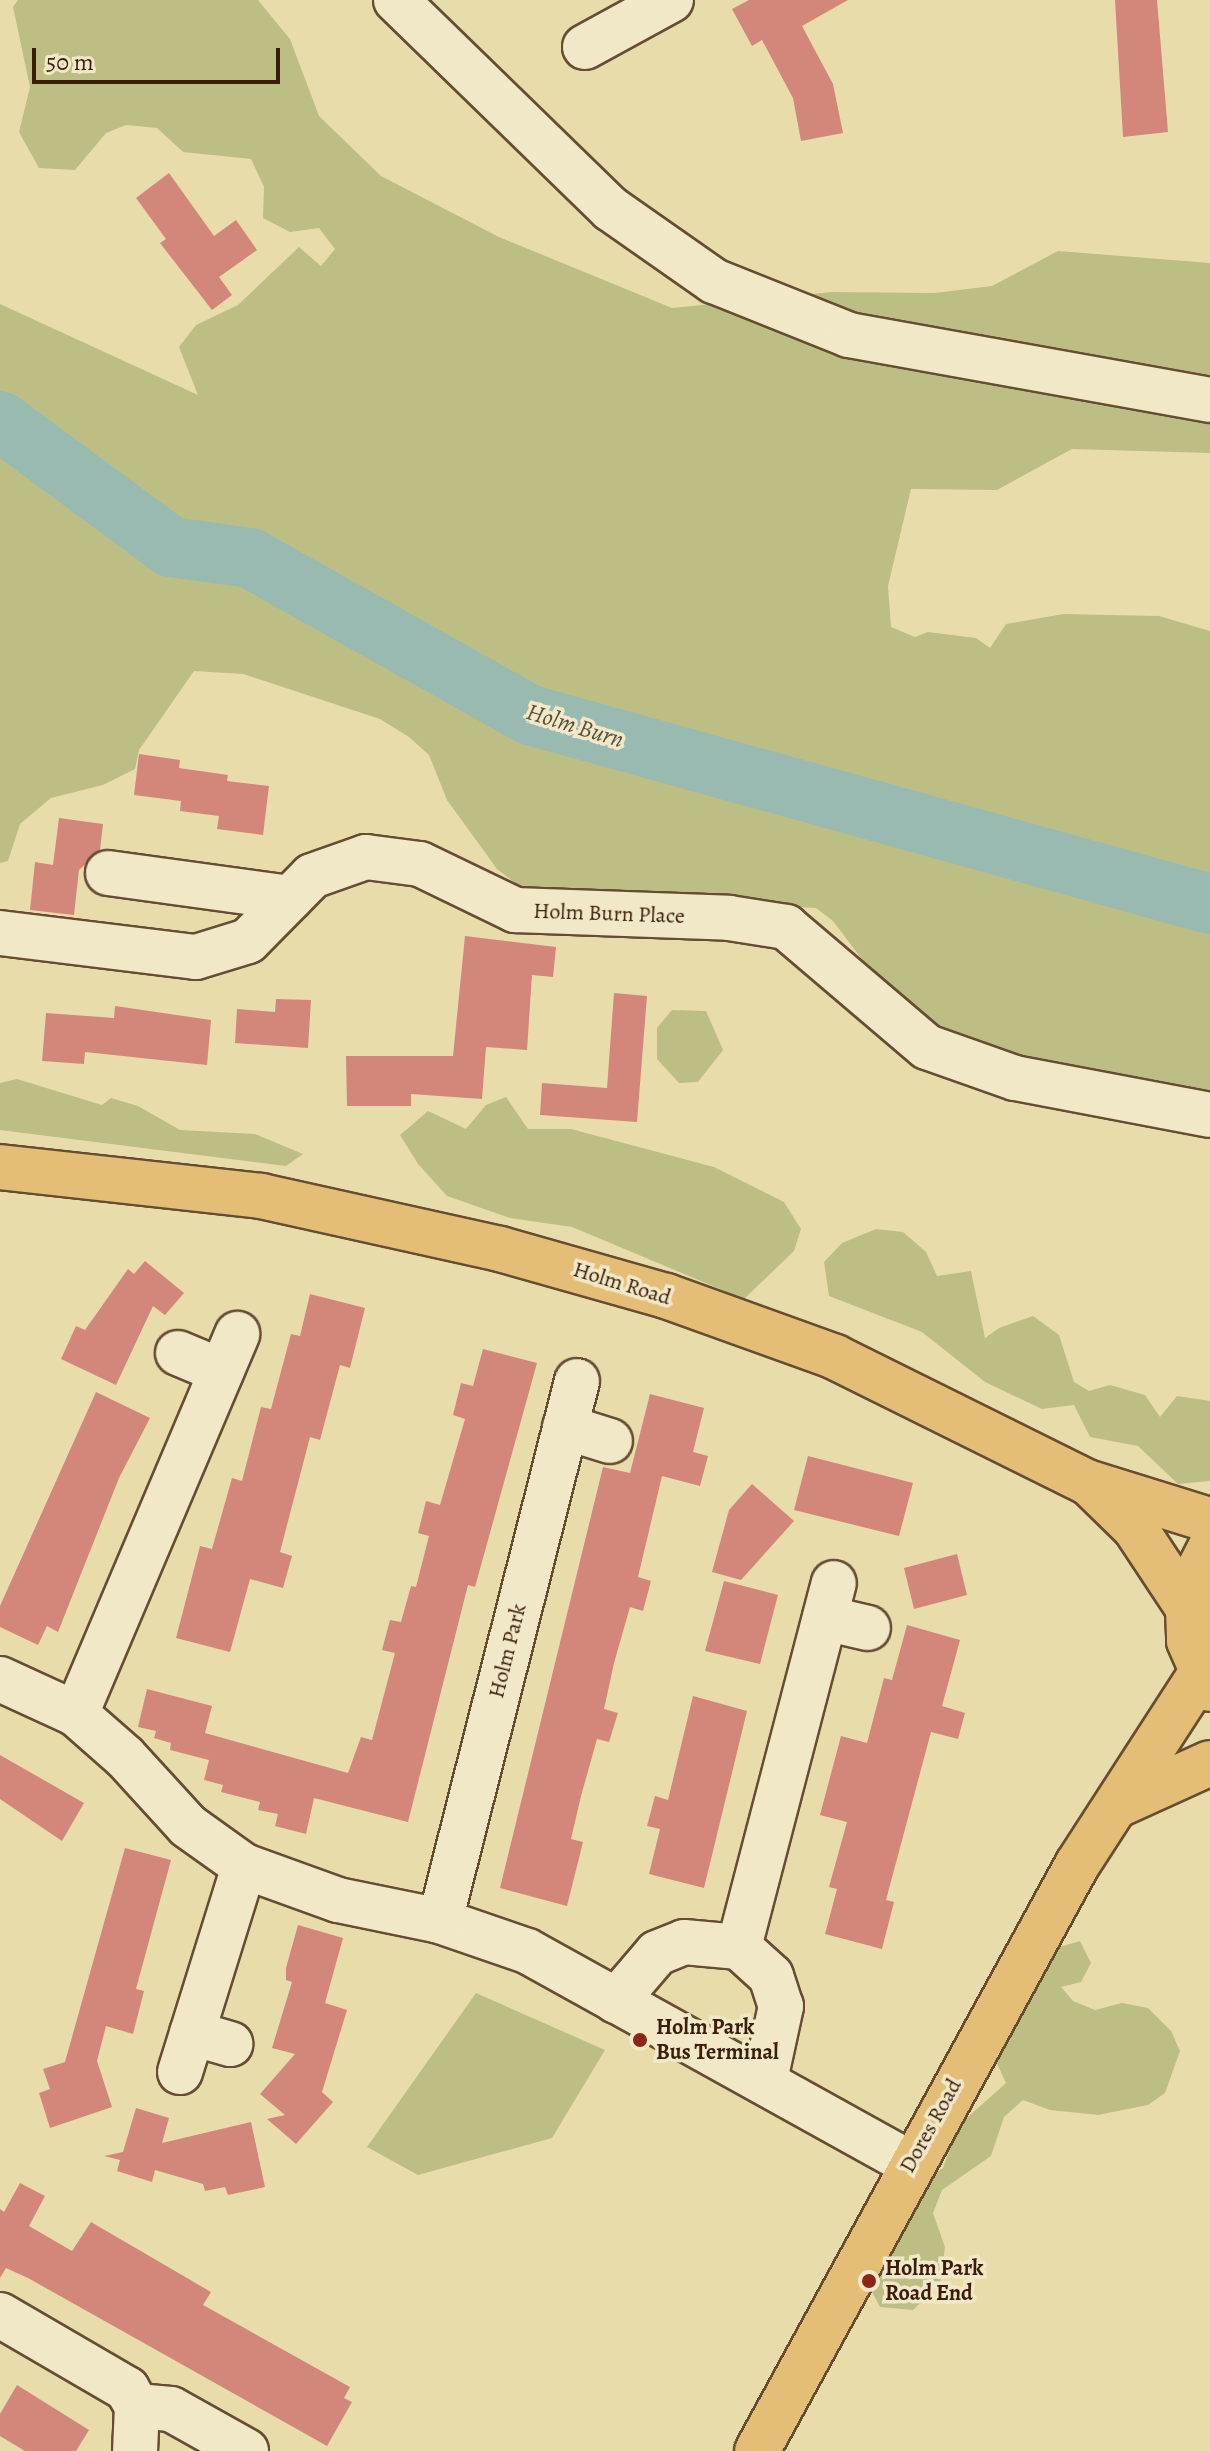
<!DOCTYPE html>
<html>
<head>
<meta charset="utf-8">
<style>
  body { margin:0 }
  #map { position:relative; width:1210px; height:2451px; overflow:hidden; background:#e9dcab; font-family:Alegreya,serif }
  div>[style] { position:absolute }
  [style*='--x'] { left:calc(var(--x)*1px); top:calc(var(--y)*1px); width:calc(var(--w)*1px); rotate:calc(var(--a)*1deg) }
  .green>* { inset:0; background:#bdbe84 }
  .river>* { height:60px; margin:-30px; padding:0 30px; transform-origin:30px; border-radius:30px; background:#99bab1 }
  .building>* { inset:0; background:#d3867a }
  .roads { filter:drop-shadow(2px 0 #664d32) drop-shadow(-2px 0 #664d32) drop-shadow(0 2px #664d32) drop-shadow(0 -2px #664d32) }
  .minor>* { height:44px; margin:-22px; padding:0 22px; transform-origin:22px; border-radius:22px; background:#f1e8c8 }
  .major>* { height:44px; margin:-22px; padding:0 22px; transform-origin:22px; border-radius:22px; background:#e4be76 }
  .dots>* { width:22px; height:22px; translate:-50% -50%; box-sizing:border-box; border:4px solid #f1e8c8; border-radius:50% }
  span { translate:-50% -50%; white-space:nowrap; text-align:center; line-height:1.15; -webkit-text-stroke:7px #f1e8c8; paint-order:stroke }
  .street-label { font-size:22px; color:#3b1d0a }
  .poi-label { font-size:22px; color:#3b1d0a; font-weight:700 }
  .left { translate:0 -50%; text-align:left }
  .water-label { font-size:24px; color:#574c3c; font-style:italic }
  .scale { position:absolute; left:32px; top:48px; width:248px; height:36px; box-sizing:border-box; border:4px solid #3b1d0a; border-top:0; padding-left:10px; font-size:24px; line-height:28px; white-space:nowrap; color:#3b1d0a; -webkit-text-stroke:6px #f1e8c8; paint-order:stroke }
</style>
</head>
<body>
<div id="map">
  <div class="green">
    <div style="clip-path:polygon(18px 0,258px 0,290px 39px,319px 116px,381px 176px,499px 237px,672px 308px,832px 292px,935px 293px,992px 286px,1058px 251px,1210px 263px,1210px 453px,1072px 449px,997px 490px,911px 489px,888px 586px,891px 627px,915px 637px,928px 632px,976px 638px,990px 648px,1006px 624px,1064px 614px,1159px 616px,1210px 631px,1210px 1100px,1157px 1109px,1121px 1123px,1086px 1112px,996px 1065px,893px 1000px,833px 921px,816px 908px,531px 895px,497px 869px,447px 800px,429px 755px,409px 737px,380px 719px,243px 674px,194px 671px,139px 750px,135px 769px,103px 785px,51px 798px,20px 824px,8px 861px,0 863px,0 304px,198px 395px,179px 347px,196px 325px,238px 305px,299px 247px,321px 266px,335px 249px,319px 228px,290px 232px,263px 218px,264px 187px,251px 159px,183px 152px,157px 128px,126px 125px,106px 133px,75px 170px,39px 168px,19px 132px,30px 87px,13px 7px)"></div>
    <div style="clip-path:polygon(672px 1010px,706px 1011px,723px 1050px,698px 1082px,679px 1083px,657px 1059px,657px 1028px)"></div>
    <div style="clip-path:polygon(17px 1079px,102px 1105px,111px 1098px,138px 1106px,180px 1130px,255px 1134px,303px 1154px,286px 1166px,0 1130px,0 1083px)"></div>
    <div style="clip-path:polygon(506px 1097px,528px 1129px,571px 1129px,714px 1167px,784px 1202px,801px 1229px,794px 1251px,744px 1299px,572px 1227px,510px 1218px,447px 1196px,418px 1164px,400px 1135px,428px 1111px,466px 1129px,486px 1105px)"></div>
    <div style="clip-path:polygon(876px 1229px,903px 1232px,926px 1252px,937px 1276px,971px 1271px,985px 1338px,999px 1328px,1033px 1316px,1059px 1335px,1074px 1382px,1089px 1391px,1110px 1385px,1145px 1395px,1160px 1417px,1177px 1396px,1210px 1401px,1210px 1481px,1178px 1484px,1138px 1446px,1090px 1437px,1074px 1405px,1042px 1409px,985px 1382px,922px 1332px,829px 1296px,824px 1262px,842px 1243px)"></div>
    <div style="clip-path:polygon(1080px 1941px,1091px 1963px,1081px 1982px,1061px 1987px,1073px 2001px,1095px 2010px,1122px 2003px,1148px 2008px,1171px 2031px,1180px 2051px,1165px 2093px,1148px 2105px,1098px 2115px,1050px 2110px,1023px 2100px,1004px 2117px,991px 2156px,942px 2190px,933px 2213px,945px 2247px,940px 2284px,913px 2310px,880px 2307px,859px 2267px,928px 2177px,943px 2168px,959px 2125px,1006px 2083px,994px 2057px,1056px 1948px)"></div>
    <div style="clip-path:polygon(476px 1993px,605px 2050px,552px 2138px,418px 2175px,367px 2147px)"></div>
  </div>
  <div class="river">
    <div style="--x:0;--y:421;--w:212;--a:36.4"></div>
    <div style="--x:171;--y:547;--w:80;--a:7.9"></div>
    <div style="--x:250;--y:558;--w:321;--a:29.3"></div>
    <div style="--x:530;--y:715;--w:706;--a:15.53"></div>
  </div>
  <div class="building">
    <div style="clip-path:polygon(749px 0,848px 0,802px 26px,833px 84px,843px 133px,801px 141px,793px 98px,762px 40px,752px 46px,732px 9px)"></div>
    <div style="clip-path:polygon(1115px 0,1157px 0,1168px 132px,1123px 137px)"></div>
    <div style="clip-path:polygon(169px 173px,214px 236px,236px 220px,257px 250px,219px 277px,232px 295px,212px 310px,160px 243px,166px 239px,136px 198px)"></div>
    <div style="clip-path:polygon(139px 754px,180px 760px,179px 768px,228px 775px,227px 781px,269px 786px,263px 835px,217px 829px,219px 816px,180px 811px,181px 801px,134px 795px)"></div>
    <div style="clip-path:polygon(59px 818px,103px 824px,100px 850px,79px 870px,74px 915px,30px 910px,35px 862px,53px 865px)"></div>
    <div style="clip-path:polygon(465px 936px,556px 947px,553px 977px,532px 975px,527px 1050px,486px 1047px,482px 1099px,411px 1094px,411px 1106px,347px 1106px,346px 1056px,453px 1056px)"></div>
    <div style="clip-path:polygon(614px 993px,647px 996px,637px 1122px,540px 1115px,542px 1083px,607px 1088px)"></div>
    <div style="clip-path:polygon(276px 999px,311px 1000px,308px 1048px,235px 1043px,237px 1009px,275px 1012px)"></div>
    <div style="clip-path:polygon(115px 1006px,211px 1020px,207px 1065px,85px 1052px,84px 1064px,42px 1061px,46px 1013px,114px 1018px)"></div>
    <div style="clip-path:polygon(145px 1261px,184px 1293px,165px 1315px,153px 1306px,116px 1385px,61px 1359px,76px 1326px,85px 1330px,128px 1269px,134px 1274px)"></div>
    <div style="clip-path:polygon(310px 1294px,365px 1308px,350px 1368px,340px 1365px,320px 1440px,310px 1437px,280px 1552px,292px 1556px,283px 1588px,250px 1579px,230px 1652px,176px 1638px,200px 1546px,212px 1549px,232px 1478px,242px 1481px,261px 1407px,271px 1409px,291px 1334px,300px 1336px)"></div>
    <div style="clip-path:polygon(483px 1349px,537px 1363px,475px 1587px,468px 1585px,408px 1822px,314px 1798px,306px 1834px,275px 1826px,278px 1814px,258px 1810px,260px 1802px,221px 1792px,223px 1785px,204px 1780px,209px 1760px,170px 1750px,171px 1743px,154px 1738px,156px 1731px,138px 1727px,147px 1689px,212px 1706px,205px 1733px,348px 1773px,361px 1737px,372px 1740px,395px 1653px,382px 1650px,390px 1620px,401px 1622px,411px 1586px,416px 1587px,429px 1536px,418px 1533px,426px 1501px,440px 1505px,465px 1419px,453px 1415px,461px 1383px,473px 1386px)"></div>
    <div style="clip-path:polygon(96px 1392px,150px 1418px,119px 1478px,58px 1632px,47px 1626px,38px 1645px,0 1627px,0 1606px)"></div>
    <div style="clip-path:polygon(650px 1394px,704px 1408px,693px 1452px,708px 1456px,700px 1486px,662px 1476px,638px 1577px,651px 1581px,643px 1611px,630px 1607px,614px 1663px,604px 1709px,618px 1713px,609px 1742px,597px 1739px,581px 1796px,571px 1839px,583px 1842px,567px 1906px,500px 1888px,603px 1467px,630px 1473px)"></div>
    <div style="clip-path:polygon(808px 1456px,913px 1483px,899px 1536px,794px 1510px)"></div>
    <div style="clip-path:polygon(752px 1484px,794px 1521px,741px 1580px,712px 1572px,729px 1510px)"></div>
    <div style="clip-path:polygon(957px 1554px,967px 1595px,914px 1609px,904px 1568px)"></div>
    <div style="clip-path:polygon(724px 1581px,778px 1595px,760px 1664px,705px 1651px)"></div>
    <div style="clip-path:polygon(907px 1625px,960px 1640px,942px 1706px,965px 1713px,958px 1739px,931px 1732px,886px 1900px,894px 1902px,882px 1949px,825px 1934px,837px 1889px,829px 1887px,847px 1822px,820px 1815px,841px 1736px,867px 1743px,884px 1678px,892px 1680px)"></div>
    <div style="clip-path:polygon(693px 1696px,747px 1711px,704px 1888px,649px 1874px,660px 1829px,647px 1826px,655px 1796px,668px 1800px)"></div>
    <div style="clip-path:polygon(0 1755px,84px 1803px,62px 1841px,0 1799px)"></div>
    <div style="clip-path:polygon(125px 1848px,171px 1860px,136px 1989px,144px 1991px,133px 2034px,106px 2026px,97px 2061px,112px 2107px,50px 2128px,39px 2093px,50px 2089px,43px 2069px,65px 2062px)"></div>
    <div style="clip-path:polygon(298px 1925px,343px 1938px,325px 2003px,347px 2010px,322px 2092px,333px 2102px,296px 2144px,267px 2119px,285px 2115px,260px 2094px,295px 2054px,272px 2048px,292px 1982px,286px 1980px,286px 1968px)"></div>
    <div style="clip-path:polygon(136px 2108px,169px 2118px,162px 2143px,251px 2122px,265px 2187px,228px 2195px,225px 2187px,205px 2191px,203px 2184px,155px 2170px,152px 2182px,117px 2171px,120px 2160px,104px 2156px,123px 2152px)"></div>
    <div style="clip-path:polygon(20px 2183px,45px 2196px,29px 2226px,72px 2251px,91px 2222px,211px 2292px,203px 2305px,350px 2387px,344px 2398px,352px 2402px,327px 2446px,28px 2278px,6px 2268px,0 2278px,0 2209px,4px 2212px)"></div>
    <div style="clip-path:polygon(17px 2385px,89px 2430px,76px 2451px,25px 2451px,0 2436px,0 2414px)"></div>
  </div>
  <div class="roads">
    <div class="minor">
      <div style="--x:396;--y:0;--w:300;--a:44.2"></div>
      <div style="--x:611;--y:209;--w:126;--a:35"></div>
      <div style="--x:714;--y:281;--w:145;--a:21.8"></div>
      <div style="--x:849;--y:335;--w:367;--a:10.2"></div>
      <div style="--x:585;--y:47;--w:98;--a:-28.7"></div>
      <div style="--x:108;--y:873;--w:184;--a:7.8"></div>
      <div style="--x:0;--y:933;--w:197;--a:7"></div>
      <div style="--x:196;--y:957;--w:54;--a:-17.1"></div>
      <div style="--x:248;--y:941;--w:91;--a:-45.4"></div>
      <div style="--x:312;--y:876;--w:57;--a:-19.4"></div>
      <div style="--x:366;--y:857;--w:54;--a:7.4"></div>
      <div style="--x:420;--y:864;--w:106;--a:25.8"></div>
      <div style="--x:515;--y:910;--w:214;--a:2.1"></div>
      <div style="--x:729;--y:918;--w:58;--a:9"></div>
      <div style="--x:786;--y:927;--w:185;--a:40.4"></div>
      <div style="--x:927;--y:1047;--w:93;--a:19.4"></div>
      <div style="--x:1015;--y:1078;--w:198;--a:10.7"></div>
      <div style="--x:178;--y:1353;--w:47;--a:22.7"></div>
      <div style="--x:565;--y:1427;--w:47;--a:17.3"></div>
      <div style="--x:825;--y:1618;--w:44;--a:13.1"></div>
      <div style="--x:0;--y:1679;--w:84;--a:24.7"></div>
      <div style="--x:76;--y:1714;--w:65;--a:41.3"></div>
      <div style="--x:125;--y:1757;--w:93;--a:47.6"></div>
      <div style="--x:188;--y:1826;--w:69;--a:35.5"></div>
      <div style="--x:244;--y:1866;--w:100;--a:19.9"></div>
      <div style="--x:338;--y:1900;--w:104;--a:11.6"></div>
      <div style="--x:440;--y:1921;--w:92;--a:19"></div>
      <div style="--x:527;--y:1951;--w:438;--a:29"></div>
      <div style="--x:76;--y:1714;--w:413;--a:-67"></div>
      <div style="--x:440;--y:1921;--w:557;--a:-75.76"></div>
      <div style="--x:739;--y:1947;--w:376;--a:-75.4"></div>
      <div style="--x:616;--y:2001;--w:63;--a:-49.5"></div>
      <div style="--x:657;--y:1953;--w:29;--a:-22"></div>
      <div style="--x:684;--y:1942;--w:55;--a:5.2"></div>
      <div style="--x:739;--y:1947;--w:43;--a:42.2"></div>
      <div style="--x:771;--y:1976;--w:32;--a:72"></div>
      <div style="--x:781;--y:2006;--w:76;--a:102.2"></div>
      <div style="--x:192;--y:2033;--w:40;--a:16"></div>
      <div style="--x:180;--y:2072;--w:216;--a:-72.7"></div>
      <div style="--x:0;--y:2315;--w:147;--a:30.2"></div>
      <div style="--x:127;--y:2389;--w:20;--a:60"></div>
      <div style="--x:137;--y:2406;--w:45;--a:92.5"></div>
      <div style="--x:137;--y:2406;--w:34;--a:5"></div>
      <div style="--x:171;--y:2409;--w:86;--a:29.2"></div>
    </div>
    <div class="major">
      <div style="--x:0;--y:1167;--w:263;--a:6.3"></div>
      <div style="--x:261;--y:1196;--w:245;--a:12.5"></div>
      <div style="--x:500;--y:1249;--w:173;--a:15.8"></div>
      <div style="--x:666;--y:1296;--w:180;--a:19.8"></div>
      <div style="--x:835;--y:1357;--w:281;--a:26.4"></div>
      <div style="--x:1087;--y:1482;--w:129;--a:17.2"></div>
      <div style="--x:1092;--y:1486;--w:60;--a:44.3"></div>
      <div style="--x:1135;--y:1528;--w:96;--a:56.5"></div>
      <div style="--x:1210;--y:1548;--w:30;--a:117"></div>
      <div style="--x:1196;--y:1575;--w:34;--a:104"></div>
      <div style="--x:1188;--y:1608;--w:33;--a:88"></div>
      <div style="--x:1189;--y:1641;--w:52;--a:66.4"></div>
      <div style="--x:1118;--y:1805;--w:101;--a:-24.5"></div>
      <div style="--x:757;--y:2451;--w:668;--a:-61.36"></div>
      <div style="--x:1077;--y:1865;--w:226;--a:-57.1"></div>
    </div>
  </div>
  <div class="dots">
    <div style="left:640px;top:2040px;background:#8f2418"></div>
    <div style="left:869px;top:2281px;background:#8f2418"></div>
  </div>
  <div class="street-label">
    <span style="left:609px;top:914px;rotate:2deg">Holm Burn Place</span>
    <span style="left:622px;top:1284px;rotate:17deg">Holm Road</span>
    <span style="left:508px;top:1651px;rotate:-76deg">Holm Park</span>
    <span style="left:931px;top:2126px;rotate:-61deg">Dores Road</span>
  </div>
  <div class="poi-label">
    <span class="left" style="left:656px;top:2040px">Holm Park<br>Bus Terminal</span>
    <span class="left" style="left:885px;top:2281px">Holm Park<br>Road End</span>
  </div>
  <div class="water-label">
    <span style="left:575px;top:726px;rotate:17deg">Holm Burn</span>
  </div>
  <div class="scale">50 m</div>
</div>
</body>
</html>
